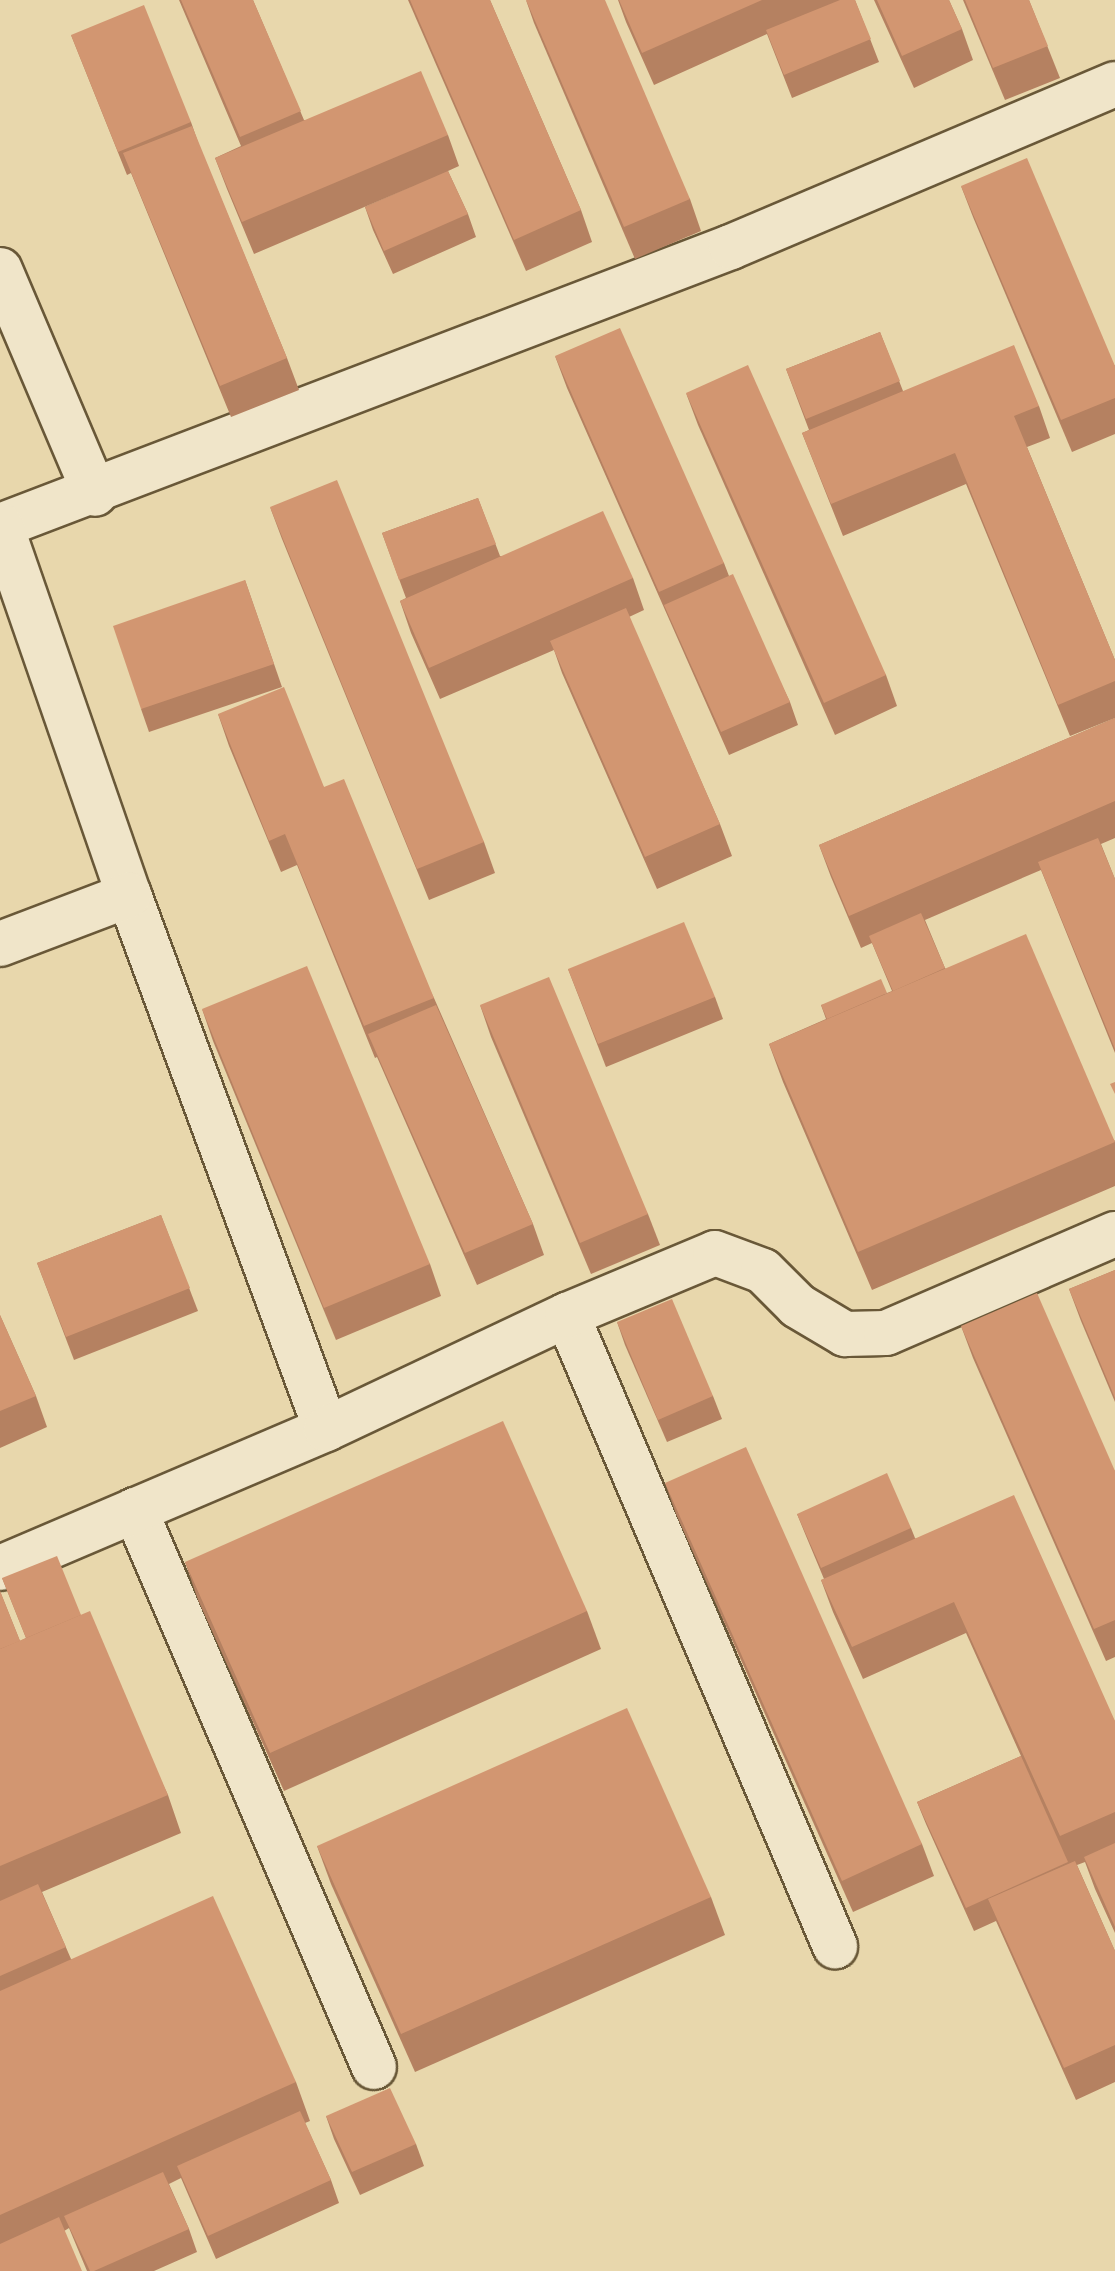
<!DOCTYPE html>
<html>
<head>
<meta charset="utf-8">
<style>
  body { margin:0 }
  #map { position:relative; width:1115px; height:2271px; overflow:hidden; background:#e8d7ac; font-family:"Gentium Book Plus",serif }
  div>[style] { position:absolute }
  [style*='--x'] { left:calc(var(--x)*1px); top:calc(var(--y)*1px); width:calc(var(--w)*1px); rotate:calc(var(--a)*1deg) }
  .roads { filter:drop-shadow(2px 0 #695838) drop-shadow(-2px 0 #695838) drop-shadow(0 2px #695838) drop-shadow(0 -2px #695838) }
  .minor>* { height:44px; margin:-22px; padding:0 22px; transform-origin:22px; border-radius:22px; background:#f0e5c9 }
  .wall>* { inset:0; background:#b58161 }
  .building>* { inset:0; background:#d29671 }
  span { translate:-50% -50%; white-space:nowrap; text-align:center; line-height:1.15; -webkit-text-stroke:6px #f0e5c9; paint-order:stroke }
</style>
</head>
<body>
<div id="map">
  <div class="roads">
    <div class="minor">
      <div style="--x:0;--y:270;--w:243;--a:67"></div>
      <div style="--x:0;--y:526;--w:782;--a:-20.89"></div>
      <div style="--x:731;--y:247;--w:417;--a:-23"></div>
      <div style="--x:1;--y:526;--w:391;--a:70.9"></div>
      <div style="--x:129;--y:895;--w:569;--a:69.75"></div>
      <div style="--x:0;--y:944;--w:138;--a:-20.8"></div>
      <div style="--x:567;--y:1315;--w:686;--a:66.99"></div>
      <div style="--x:135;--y:1510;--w:606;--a:66.78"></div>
      <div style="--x:0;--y:1568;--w:354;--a:-23.1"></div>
      <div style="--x:326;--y:1429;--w:267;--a:-25.3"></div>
      <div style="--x:567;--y:1315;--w:160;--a:-22.7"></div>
      <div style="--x:715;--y:1253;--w:51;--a:20.6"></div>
      <div style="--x:763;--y:1271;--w:49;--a:45"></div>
      <div style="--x:798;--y:1306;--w:55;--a:30.8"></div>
      <div style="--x:845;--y:1334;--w:41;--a:-1.4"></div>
      <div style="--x:886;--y:1333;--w:249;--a:-23.4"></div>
    </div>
  </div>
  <div class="wall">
    <div style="clip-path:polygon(179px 0,253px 0,304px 120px,448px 135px,459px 166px,448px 171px,468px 214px,476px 237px,393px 274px,373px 230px,365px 207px,416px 185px,254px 254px,227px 189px,215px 158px,241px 146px)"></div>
    <div style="clip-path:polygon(408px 0,490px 0,581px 210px,592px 242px,526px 271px)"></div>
    <div style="clip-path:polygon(526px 0,690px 199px,701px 231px,635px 259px,534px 23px)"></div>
    <div style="clip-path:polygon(618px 0,855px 0,879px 62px,792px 98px,767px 34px,654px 85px,626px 22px)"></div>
    <div style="clip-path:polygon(874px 0,949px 0,962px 29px,973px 60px,914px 88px)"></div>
    <div style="clip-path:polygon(963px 0,1029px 0,1060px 78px,1005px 100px)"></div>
    <div style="clip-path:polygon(71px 35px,191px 122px,199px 145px,287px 358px,299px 390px,231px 417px,131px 173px,127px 175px)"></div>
    <div style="clip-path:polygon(961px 186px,1115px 366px,1115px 434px,1072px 452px,973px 217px)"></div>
    <div style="clip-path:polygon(880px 332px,903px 391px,1039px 406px,1050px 438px,1027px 447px,1115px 660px,1115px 718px,1070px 736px,966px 484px,843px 536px,802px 433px,809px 430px,786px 369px)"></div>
    <div style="clip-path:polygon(555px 356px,724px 563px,729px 576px,790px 702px,798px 725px,729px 755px,567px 388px)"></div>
    <div style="clip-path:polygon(686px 393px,886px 675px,897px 706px,835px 735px,698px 425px)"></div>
    <div style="clip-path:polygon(478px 498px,500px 556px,633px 578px,644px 610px,629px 617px,720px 824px,732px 856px,657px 889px,562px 673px,554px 650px,440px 699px,411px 633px,400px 601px,406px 598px,382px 533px)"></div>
    <div style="clip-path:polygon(270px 507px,484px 842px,495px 873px,429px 900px,282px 539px)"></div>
    <div style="clip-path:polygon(245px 580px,282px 687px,149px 732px,141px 709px)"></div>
    <div style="clip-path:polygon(218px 714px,324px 787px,434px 998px,533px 1224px,544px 1255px,477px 1285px,377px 1057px,375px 1058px,297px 865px,281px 872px,229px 746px)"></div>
    <div style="clip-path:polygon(1115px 718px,1115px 838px,1101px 844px,1115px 879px,1115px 1053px,1041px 870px,925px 920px,945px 968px,1115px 1141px,1115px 1186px,872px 1290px,783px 1082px,769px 1044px,826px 1019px,821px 1005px,887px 993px,892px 991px,872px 943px,861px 948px,831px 877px,819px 845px)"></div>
    <div style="clip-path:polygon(568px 969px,715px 997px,723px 1019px,606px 1067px)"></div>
    <div style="clip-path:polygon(480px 1005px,648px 1214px,660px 1245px,591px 1274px,491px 1037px)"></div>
    <div style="clip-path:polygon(202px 1009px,430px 1264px,441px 1296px,336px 1340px,213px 1041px)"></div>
    <div style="clip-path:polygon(161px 1215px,198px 1311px,74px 1360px,37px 1263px)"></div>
    <div style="clip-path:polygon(1115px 1270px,1115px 1402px,1081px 1321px,1069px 1289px)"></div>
    <div style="clip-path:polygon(0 1315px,36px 1396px,47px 1427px,0 1448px)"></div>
    <div style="clip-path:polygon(617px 1322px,713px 1396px,722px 1419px,667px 1442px,625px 1345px)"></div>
    <div style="clip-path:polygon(961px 1326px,1115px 1471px,1115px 1657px,1106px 1661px,973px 1358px)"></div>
    <div style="clip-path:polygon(665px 1483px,922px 1844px,934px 1876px,853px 1912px,676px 1514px)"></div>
    <div style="clip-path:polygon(797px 1514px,911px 1528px,915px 1538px,1115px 1721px,1115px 1933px,1095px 1889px,1085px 1862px,1077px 1865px,1115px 1951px,1115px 2082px,1076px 2100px,996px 1921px,974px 1931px,926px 1824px,917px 1802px,1021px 1756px,966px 1633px,863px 1679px,833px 1612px,821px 1580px,824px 1579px,806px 1536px)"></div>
    <div style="clip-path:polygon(185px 1562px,587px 1611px,601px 1649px,284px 1791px,198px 1600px)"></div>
    <div style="clip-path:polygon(2px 1578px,81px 1615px,168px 1795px,181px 1833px,42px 1892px,71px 1959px,296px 2082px,310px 2121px,305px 2123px,331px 2180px,339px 2203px,216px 2259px,181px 2178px,169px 2184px,189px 2229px,197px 2252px,154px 2271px,87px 2271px,69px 2228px,0 2271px,0 1591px,20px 1641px,26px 1638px)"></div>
    <div style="clip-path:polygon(317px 1846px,711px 1897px,725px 1935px,415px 2072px,331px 1884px)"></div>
    <div style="clip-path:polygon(326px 2116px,416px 2144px,424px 2166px,360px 2195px,334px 2139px)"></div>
  </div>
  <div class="building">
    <div style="clip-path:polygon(181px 0,253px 0,301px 111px,240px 137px)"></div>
    <div style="clip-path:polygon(410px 0,490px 0,581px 210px,514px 240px)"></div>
    <div style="clip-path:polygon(526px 0,605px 0,690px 199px,624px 227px)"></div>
    <div style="clip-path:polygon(619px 0,762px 0,642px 53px)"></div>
    <div style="clip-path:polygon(840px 0,855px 0,871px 39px,784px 75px,766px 30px)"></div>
    <div style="clip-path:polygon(877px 0,949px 0,962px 29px,902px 56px)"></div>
    <div style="clip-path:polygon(965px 0,1029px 0,1048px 46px,993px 68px)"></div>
    <div style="clip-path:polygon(144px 5px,191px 122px,118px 152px,71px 35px)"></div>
    <div style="clip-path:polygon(421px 71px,448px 135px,242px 222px,215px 158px)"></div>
    <div style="clip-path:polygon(192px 126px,287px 358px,220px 386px,123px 153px)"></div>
    <div style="clip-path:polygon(1027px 158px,1115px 366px,1115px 398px,1061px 420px,961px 186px)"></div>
    <div style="clip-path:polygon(448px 171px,468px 214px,384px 251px,365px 207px)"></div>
    <div style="clip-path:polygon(620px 328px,724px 563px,659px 592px,555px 356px)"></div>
    <div style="clip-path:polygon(880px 332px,900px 381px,806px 419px,786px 369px)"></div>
    <div style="clip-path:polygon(1014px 345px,1039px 406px,1014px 416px,1115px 660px,1115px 681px,1058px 705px,955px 453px,831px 504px,802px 433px)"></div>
    <div style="clip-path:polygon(748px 365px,886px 675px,824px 703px,686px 393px)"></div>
    <div style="clip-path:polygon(337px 480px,484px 842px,417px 869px,270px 507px)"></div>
    <div style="clip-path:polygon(478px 498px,496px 544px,399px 580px,382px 533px)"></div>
    <div style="clip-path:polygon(603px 511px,633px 578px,429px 668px,400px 601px)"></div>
    <div style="clip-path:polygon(733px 574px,790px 702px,721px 732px,664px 605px)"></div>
    <div style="clip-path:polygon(245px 580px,274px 664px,141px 709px,113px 626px)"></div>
    <div style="clip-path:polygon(626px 608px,720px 824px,645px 857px,550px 641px)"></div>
    <div style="clip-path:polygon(284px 687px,324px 787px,344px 779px,434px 998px,364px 1026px,285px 834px,269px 841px,218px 714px)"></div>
    <div style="clip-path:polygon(1115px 718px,1115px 801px,849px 916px,819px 845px)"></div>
    <div style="clip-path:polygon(1098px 838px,1115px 879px,1115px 1049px,1038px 862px)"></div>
    <div style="clip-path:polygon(921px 913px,945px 968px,893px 991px,869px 936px)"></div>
    <div style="clip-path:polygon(684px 922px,715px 997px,598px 1044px,568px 969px)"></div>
    <div style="clip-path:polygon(1026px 934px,1115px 1142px,858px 1252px,769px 1044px)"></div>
    <div style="clip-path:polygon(307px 966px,430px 1264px,324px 1308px,202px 1009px)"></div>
    <div style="clip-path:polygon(549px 977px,648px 1214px,580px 1243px,480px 1005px)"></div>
    <div style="clip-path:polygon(881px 979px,887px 993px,827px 1019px,821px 1005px)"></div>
    <div style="clip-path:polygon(436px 1005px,533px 1224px,465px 1253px,368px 1034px)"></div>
    <div style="clip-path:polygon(1115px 1082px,1115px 1094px,1110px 1084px)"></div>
    <div style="clip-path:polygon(161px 1215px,190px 1288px,66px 1337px,37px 1263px)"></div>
    <div style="clip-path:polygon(1115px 1270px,1115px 1398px,1069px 1289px)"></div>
    <div style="clip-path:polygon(1037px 1293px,1115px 1471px,1115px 1620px,1094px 1629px,961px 1326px)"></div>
    <div style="clip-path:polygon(672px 1299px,713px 1396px,658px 1420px,617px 1322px)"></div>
    <div style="clip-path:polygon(0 1315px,36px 1396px,0 1411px)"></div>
    <div style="clip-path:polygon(503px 1421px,587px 1611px,270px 1753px,185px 1562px)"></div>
    <div style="clip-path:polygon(746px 1447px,922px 1844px,842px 1881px,665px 1483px)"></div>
    <div style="clip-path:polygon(887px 1473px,911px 1528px,821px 1568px,797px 1514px)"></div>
    <div style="clip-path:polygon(1014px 1495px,1115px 1721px,1115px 1812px,1060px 1836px,954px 1602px,852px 1647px,821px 1580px)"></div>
    <div style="clip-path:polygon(57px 1556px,81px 1615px,26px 1638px,2px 1578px)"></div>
    <div style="clip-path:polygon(0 1591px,20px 1641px,0 1649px)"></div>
    <div style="clip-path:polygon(90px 1611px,168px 1795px,0 1866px,0 1649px)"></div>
    <div style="clip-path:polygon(627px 1708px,711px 1897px,401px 2034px,317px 1846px)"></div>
    <div style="clip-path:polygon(1021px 1756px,1068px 1862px,966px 1908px,917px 1802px)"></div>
    <div style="clip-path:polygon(1115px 1843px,1115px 1927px,1084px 1857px)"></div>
    <div style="clip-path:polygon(1075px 1861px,1115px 1951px,1115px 2045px,1064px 2068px,988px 1899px)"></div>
    <div style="clip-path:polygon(38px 1884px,66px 1947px,0 1976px,0 1901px)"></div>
    <div style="clip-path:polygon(213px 1896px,296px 2082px,0 2215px,0 1991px)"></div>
    <div style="clip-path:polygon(390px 2088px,416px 2144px,352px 2172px,326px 2116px)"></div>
    <div style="clip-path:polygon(300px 2111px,331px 2180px,208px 2236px,177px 2166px)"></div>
    <div style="clip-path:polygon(163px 2172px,189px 2229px,94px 2271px,90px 2271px,64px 2216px)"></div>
    <div style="clip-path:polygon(59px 2217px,82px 2271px,0 2271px,0 2244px)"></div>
  </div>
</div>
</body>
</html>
